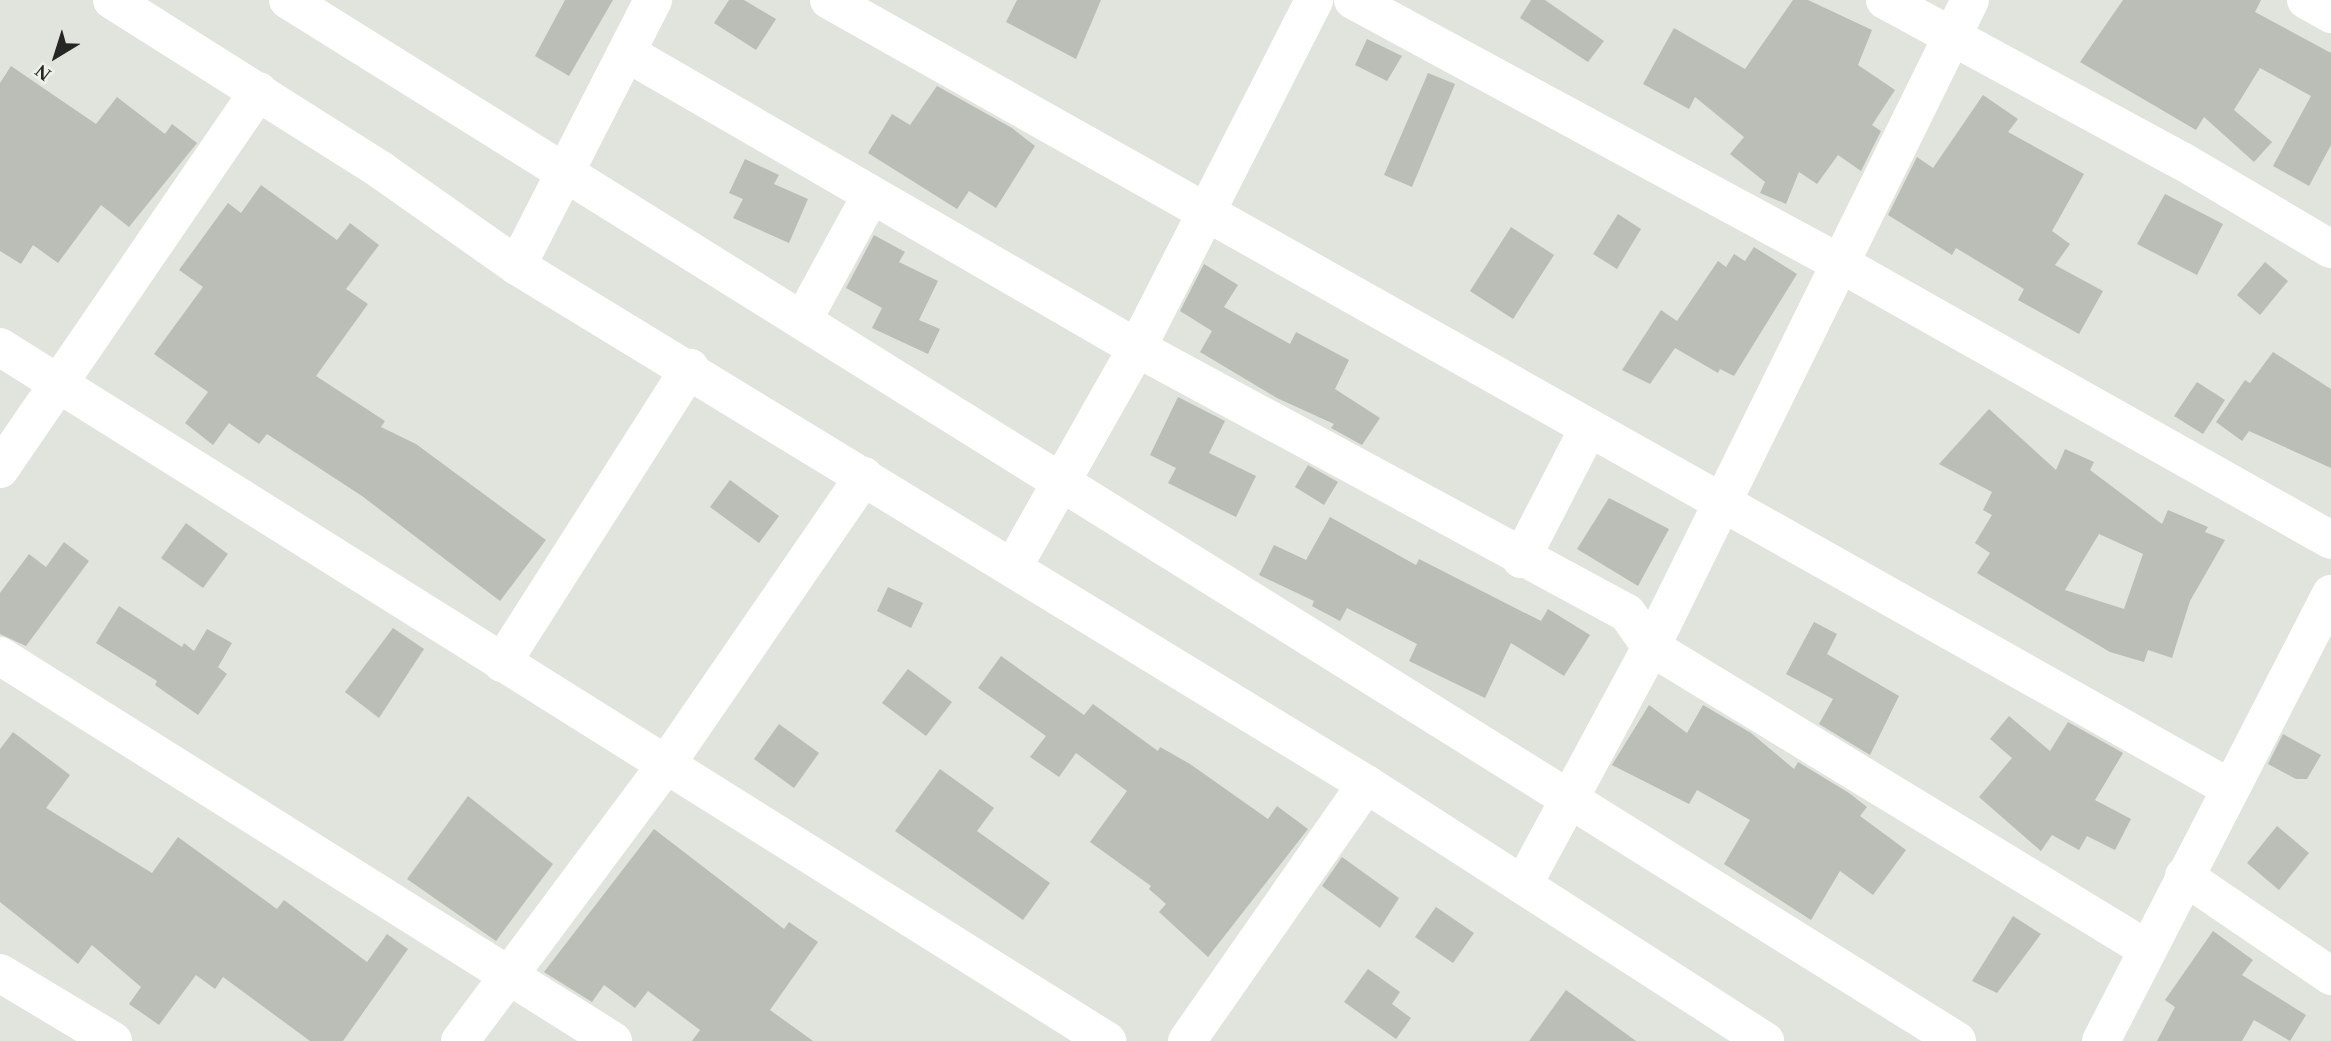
<!DOCTYPE html>
<html>
<head>
<meta charset="utf-8">
<style>
  body { margin:0 }
  #map { position:relative; width:2331px; height:1041px; overflow:hidden; background:#e1e3dd; font-family:Georgia,serif }
  div>[style] { position:absolute }
  [style*='--x'] { left:calc(var(--x)*1px); top:calc(var(--y)*1px); width:calc(var(--w)*1px); rotate:calc(var(--a)*1deg) }
  .building>* { inset:0; background:#bbbdb7 }
  .minor>* { height:38px; margin:-19px; padding:0 19px; transform-origin:19px; border-radius:19px; background:#fff }
  .tertiary>* { height:38px; margin:-19px; padding:0 19px; transform-origin:19px; border-radius:19px; background:#fff }
  span { translate:-50% -50%; white-space:nowrap; text-align:center; line-height:1.15; -webkit-text-stroke:6px #eef1ea; paint-order:stroke }
  .north { position:absolute; left:21px; top:21px; width:70px; height:70px; -webkit-text-stroke:5px #eef1ea; paint-order:stroke; rotate:218deg; font-size:19px; font-weight:700; line-height:28px; text-align:center; color:#262725 }
  .north::after { content:''; display:block; margin:auto; width:24px; height:32px; background:#262725; clip-path:polygon(50% 0,100% 100%,50% 72%,0 100%) }
</style>
</head>
<body>
<div id="map">
  <div class="building">
    <div style="clip-path:polygon(565px 0,613px 0,569px 76px,535px 56px)"></div>
    <div style="clip-path:polygon(729px 0,744px 0,776px 19px,756px 50px,714px 23px)"></div>
    <div style="clip-path:polygon(1017px 0,1101px 0,1076px 59px,1006px 22px)"></div>
    <div style="clip-path:polygon(1531px 0,1545px 0,1604px 41px,1588px 62px,1520px 18px)"></div>
    <div style="clip-path:polygon(1793px 0,1808px 0,1872px 30px,1858px 65px,1895px 90px,1872px 125px,1881px 131px,1861px 171px,1838px 155px,1817px 184px,1799px 172px,1786px 204px,1760px 193px,1765px 182px,1730px 154px,1744px 137px,1695px 97px,1689px 109px,1643px 84px,1674px 28px,1745px 69px)"></div>
    <div style="clip-path:polygon(2123px 0,2261px 0,2255px 12px,2331px 53px,2331px 145px,2309px 186px,2273px 166px,2311px 96px,2260px 68px,2234px 110px,2272px 142px,2254px 162px,2204px 117px,2196px 130px,2080px 62px)"></div>
    <div style="clip-path:polygon(1367px 39px,1402px 56px,1387px 81px,1355px 65px)"></div>
    <div style="clip-path:polygon(11px 66px,96px 124px,117px 97px,165px 134px,172px 124px,197px 143px,129px 227px,101px 205px,58px 263px,33px 245px,21px 264px,0 251px,0 83px)"></div>
    <div style="clip-path:polygon(1428px 73px,1455px 84px,1412px 187px,1384px 175px)"></div>
    <div style="clip-path:polygon(937px 86px,1012px 128px,1035px 146px,996px 208px,969px 191px,957px 209px,868px 153px,892px 114px,910px 125px)"></div>
    <div style="clip-path:polygon(1983px 95px,2018px 119px,2008px 132px,2084px 174px,2052px 231px,2070px 244px,2055px 265px,2103px 291px,2079px 334px,2018px 300px,2024px 289px,1956px 248px,1952px 255px,1888px 215px,1917px 157px,1933px 168px)"></div>
    <div style="clip-path:polygon(745px 159px,779px 175px,774px 184px,808px 199px,789px 243px,733px 218px,743px 199px,729px 193px)"></div>
    <div style="clip-path:polygon(261px 185px,337px 240px,350px 223px,379px 245px,346px 289px,368px 304px,316px 376px,385px 421px,381px 427px,416px 444px,546px 540px,500px 601px,362px 496px,267px 434px,259px 444px,229px 423px,213px 445px,185px 423px,208px 392px,154px 354px,203px 287px,179px 270px,228px 203px,241px 213px)"></div>
    <div style="clip-path:polygon(2165px 194px,2223px 224px,2197px 275px,2137px 244px)"></div>
    <div style="clip-path:polygon(1618px 214px,1641px 229px,1617px 269px,1593px 254px)"></div>
    <div style="clip-path:polygon(1511px 227px,1554px 255px,1513px 319px,1470px 291px)"></div>
    <div style="clip-path:polygon(874px 235px,905px 252px,899px 262px,938px 281px,919px 320px,940px 329px,928px 354px,872px 328px,882px 308px,846px 288px)"></div>
    <div style="clip-path:polygon(1754px 247px,1797px 274px,1734px 376px,1720px 369px,1718px 373px,1675px 348px,1650px 384px,1622px 370px,1661px 310px,1677px 321px,1718px 261px,1726px 267px,1734px 254px,1745px 261px)"></div>
    <div style="clip-path:polygon(2265px 262px,2288px 281px,2260px 315px,2237px 295px)"></div>
    <div style="clip-path:polygon(1204px 264px,1238px 285px,1224px 307px,1290px 344px,1296px 332px,1349px 360px,1335px 389px,1380px 418px,1362px 445px,1331px 428px,1334px 424px,1277px 398px,1200px 352px,1212px 331px,1180px 311px)"></div>
    <div style="clip-path:polygon(2273px 352px,2331px 389px,2331px 468px,2249px 431px,2242px 441px,2216px 422px,2245px 380px,2250px 383px)"></div>
    <div style="clip-path:polygon(2197px 382px,2225px 400px,2203px 434px,2174px 416px)"></div>
    <div style="clip-path:polygon(1178px 397px,1225px 421px,1209px 453px,1256px 476px,1236px 517px,1168px 483px,1176px 468px,1150px 455px)"></div>
    <div style="clip-path:polygon(evenodd,1989px 409px,2056px 470px,2065px 449px,2094px 462px,2090px 470px,2162px 524px,2168px 510px,2208px 527px,2205px 532px,2225px 540px,2190px 601px,2172px 658px,2148px 650px,2144px 662px,2110px 652px,1977px 573px,1990px 553px,1975px 543px,1992px 515px,1983px 510px,1992px 492px,1939px 464px,1989px 409px,2099px 534px,2143px 554px,2124px 609px,2065px 590px,2099px 534px)"></div>
    <div style="clip-path:polygon(1308px 465px,1338px 482px,1324px 505px,1295px 487px)"></div>
    <div style="clip-path:polygon(730px 480px,779px 516px,759px 543px,710px 507px)"></div>
    <div style="clip-path:polygon(1609px 498px,1669px 529px,1638px 586px,1577px 549px)"></div>
    <div style="clip-path:polygon(1330px 517px,1416px 565px,1419px 559px,1541px 621px,1548px 609px,1590px 635px,1564px 676px,1511px 643px,1485px 698px,1409px 661px,1417px 644px,1347px 608px,1340px 621px,1312px 606px,1314px 601px,1259px 575px,1274px 545px,1306px 560px)"></div>
    <div style="clip-path:polygon(186px 523px,228px 554px,203px 588px,161px 558px)"></div>
    <div style="clip-path:polygon(64px 542px,89px 561px,26px 646px,0 634px,0 593px,29px 554px,46px 567px)"></div>
    <div style="clip-path:polygon(888px 587px,923px 603px,911px 628px,877px 611px)"></div>
    <div style="clip-path:polygon(119px 606px,182px 647px,184px 643px,194px 651px,207px 629px,232px 643px,218px 667px,227px 674px,198px 715px,155px 685px,157px 681px,96px 643px)"></div>
    <div style="clip-path:polygon(1814px 622px,1837px 634px,1827px 654px,1899px 696px,1870px 755px,1819px 724px,1833px 699px,1786px 674px)"></div>
    <div style="clip-path:polygon(393px 628px,424px 649px,379px 718px,345px 692px)"></div>
    <div style="clip-path:polygon(1001px 656px,1084px 715px,1093px 704px,1158px 751px,1160px 747px,1190px 764px,1268px 819px,1277px 806px,1308px 829px,1208px 957px,1159px 912px,1166px 904px,1149px 889px,1151px 886px,1090px 842px,1127px 791px,1076px 753px,1059px 777px,1030px 757px,1046px 736px,978px 688px)"></div>
    <div style="clip-path:polygon(908px 669px,952px 702px,926px 736px,882px 703px)"></div>
    <div style="clip-path:polygon(1649px 705px,1687px 733px,1703px 705px,1751px 733px,1794px 769px,1798px 762px,1849px 793px,1867px 807px,1860px 816px,1906px 850px,1873px 895px,1840px 871px,1811px 920px,1724px 864px,1750px 820px,1697px 790px,1689px 804px,1612px 765px)"></div>
    <div style="clip-path:polygon(2009px 716px,2050px 751px,2068px 722px,2123px 753px,2095px 800px,2131px 819px,2115px 850px,2087px 836px,2079px 850px,2052px 835px,2041px 851px,1979px 797px,2012px 758px,1990px 739px)"></div>
    <div style="clip-path:polygon(779px 724px,819px 753px,794px 788px,754px 759px)"></div>
    <div style="clip-path:polygon(13px 732px,70px 775px,46px 808px,152px 873px,178px 837px,277px 909px,284px 900px,367px 962px,387px 934px,408px 949px,343px 1041px,310px 1041px,223px 977px,215px 989px,196px 975px,159px 1025px,129px 1004px,141px 987px,92px 945px,78px 964px,0 902px,0 749px)"></div>
    <div style="clip-path:polygon(2283px 734px,2321px 755px,2307px 779px,2296px 779px,2268px 764px)"></div>
    <div style="clip-path:polygon(940px 769px,994px 808px,977px 831px,1050px 883px,1023px 920px,895px 831px)"></div>
    <div style="clip-path:polygon(468px 796px,553px 864px,496px 941px,407px 879px)"></div>
    <div style="clip-path:polygon(2277px 826px,2309px 853px,2279px 890px,2247px 863px)"></div>
    <div style="clip-path:polygon(654px 829px,784px 929px,789px 922px,818px 942px,770px 1010px,813px 1041px,692px 1041px,700px 1030px,648px 991px,635px 1008px,604px 985px,592px 1002px,544px 972px)"></div>
    <div style="clip-path:polygon(1342px 857px,1399px 898px,1380px 928px,1322px 886px)"></div>
    <div style="clip-path:polygon(1436px 907px,1474px 933px,1453px 963px,1415px 937px)"></div>
    <div style="clip-path:polygon(2013px 916px,2041px 934px,1997px 993px,1972px 981px)"></div>
    <div style="clip-path:polygon(2213px 931px,2253px 960px,2242px 975px,2306px 1015px,2290px 1041px,2254px 1020px,2242px 1041px,2157px 1041px,2175px 1007px,2165px 1000px)"></div>
    <div style="clip-path:polygon(1368px 969px,1400px 992px,1392px 1004px,1411px 1018px,1396px 1039px,1344px 1002px)"></div>
    <div style="clip-path:polygon(1566px 990px,1636px 1041px,1529px 1041px)"></div>
  </div>
  <div class="minor">
    <div style="--x:288;--y:0;--w:1967;--a:31.95"></div>
    <div style="--x:829;--y:0;--w:1607;--a:29.36"></div>
    <div style="--x:1353;--y:0;--w:555;--a:28.41"></div>
    <div style="--x:1841;--y:264;--w:562;--a:29.39"></div>
    <div style="--x:1885;--y:0;--w:338;--a:28.5"></div>
    <div style="--x:2182;--y:161;--w:173;--a:30.6"></div>
    <div style="--x:2306;--y:0;--w:29;--a:29"></div>
    <div style="--x:627;--y:53;--w:589;--a:30.05"></div>
    <div style="--x:1137;--y:348;--w:557;--a:28.41"></div>
    <div style="--x:1627;--y:613;--w:42;--a:54.8"></div>
    <div style="--x:1651;--y:647;--w:581;--a:31.34"></div>
    <div style="--x:517;--y:266;--w:299;--a:-62.9"></div>
    <div style="--x:804;--y:318;--w:138;--a:-61.4"></div>
    <div style="--x:0;--y:347;--w:1307;--a:32.08"></div>
    <div style="--x:0;--y:469;--w:458;--a:-55.6"></div>
    <div style="--x:1521;--y:559;--w:146;--a:-62.7"></div>
    <div style="--x:1013;--y:567;--w:252;--a:-60.5"></div>
    <div style="--x:1137;--y:348;--w:390;--a:-63"></div>
    <div style="--x:0;--y:656;--w:724;--a:32.13"></div>
    <div style="--x:502;--y:663;--w:350;--a:-57.5"></div>
    <div style="--x:2184;--y:876;--w:178;--a:34.2"></div>
    <div style="--x:1523;--y:885;--w:270;--a:-61.7"></div>
    <div style="--x:1651;--y:647;--w:721;--a:-63.75"></div>
    <div style="--x:0;--y:973;--w:132;--a:31"></div>
    <div style="--x:460;--y:1041;--w:347;--a:-53.3"></div>
    <div style="--x:667;--y:763;--w:348;--a:-55.5"></div>
    <div style="--x:1187;--y:1041;--w:313;--a:-55.1"></div>
    <div style="--x:2101;--y:1041;--w:503;--a:-62.77"></div>
  </div>
  <div class="tertiary">
    <div style="--x:112;--y:0;--w:320;--a:32.3"></div>
    <div style="--x:382;--y:171;--w:165;--a:35.1"></div>
    <div style="--x:517;--y:266;--w:995;--a:31.39"></div>
    <div style="--x:1366;--y:784;--w:475;--a:32.8"></div>
  </div>
  <div class="north">N</div>
</div>
</body>
</html>
